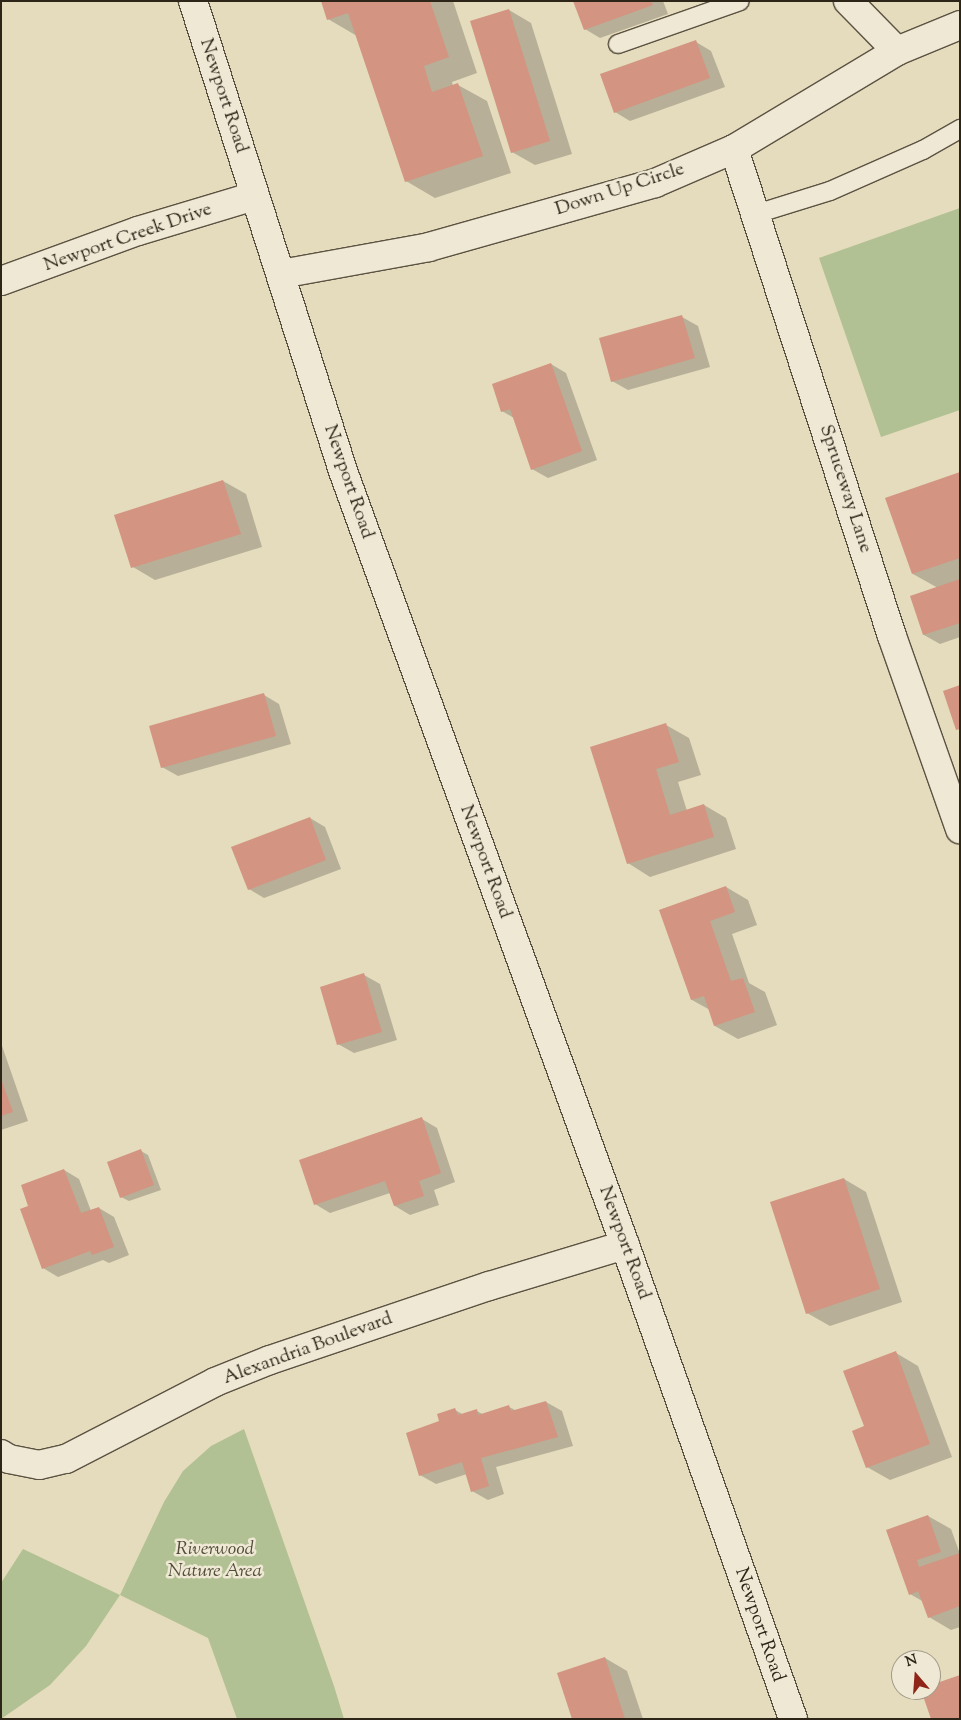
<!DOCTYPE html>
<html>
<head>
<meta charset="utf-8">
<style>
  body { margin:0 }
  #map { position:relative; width:961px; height:1720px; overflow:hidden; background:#e5dbbd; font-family:"Sorts Mill Goudy",serif }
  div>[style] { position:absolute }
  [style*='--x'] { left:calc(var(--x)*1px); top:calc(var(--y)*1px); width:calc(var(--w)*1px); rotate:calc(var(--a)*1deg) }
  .green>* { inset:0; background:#b2c193 }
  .shadow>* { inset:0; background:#0003 }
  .building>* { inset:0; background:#d39481 }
  .roads { filter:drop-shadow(1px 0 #5c5242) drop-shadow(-1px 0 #5c5242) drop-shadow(0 1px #5c5242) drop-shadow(0 -1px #5c5242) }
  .service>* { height:18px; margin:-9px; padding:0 9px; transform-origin:9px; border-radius:9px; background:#eee8d4 }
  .minor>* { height:28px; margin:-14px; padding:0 14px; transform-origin:14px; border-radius:14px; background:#eee8d4 }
  .tertiary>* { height:28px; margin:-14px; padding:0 14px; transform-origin:14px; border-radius:14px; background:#eee8d4 }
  span { translate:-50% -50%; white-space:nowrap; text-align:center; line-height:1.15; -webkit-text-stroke:5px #eee8d4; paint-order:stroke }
  .street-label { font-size:19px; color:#2e2519 }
  .park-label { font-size:19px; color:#4f4c38; font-style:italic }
  .frame { position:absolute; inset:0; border:2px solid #2e2519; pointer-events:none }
  .north { position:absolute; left:891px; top:1650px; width:50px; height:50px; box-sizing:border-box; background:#eee8d4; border:1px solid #a19a89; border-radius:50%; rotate:342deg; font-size:14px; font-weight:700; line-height:20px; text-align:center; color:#2e2519 }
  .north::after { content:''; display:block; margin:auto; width:18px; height:22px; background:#8f2418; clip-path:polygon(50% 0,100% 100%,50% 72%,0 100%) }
</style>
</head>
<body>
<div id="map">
  <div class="green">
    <div style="clip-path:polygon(960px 208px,960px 410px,881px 437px,819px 258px)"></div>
    <div style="clip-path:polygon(244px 1429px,334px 1686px,344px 1719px,237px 1719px,208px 1638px,120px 1595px,164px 1502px,183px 1471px,211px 1446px)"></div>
    <div style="clip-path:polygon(23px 1549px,120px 1595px,86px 1646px,50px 1685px,1px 1719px,1px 1583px)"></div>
  </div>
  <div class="shadow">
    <div style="clip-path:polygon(322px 1px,453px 1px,477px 73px,452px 82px,453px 86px,458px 85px,487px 101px,511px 173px,435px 198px,406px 181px,357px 36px,328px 19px)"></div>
    <div style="clip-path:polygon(575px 1px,663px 1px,668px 14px,600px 38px,585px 29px)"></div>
    <div style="clip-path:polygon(509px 10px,531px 23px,572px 154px,535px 165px,512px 152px)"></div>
    <div style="clip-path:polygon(696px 42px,711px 51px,725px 87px,630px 121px,615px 112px)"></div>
    <div style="clip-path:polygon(682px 317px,698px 326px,710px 367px,628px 390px,612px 381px)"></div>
    <div style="clip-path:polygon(551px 364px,566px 373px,597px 460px,548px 478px,532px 469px,514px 418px,502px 411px)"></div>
    <div style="clip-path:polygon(960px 474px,960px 637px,940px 644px,924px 635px,938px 588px,913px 574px)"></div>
    <div style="clip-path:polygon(223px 481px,246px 494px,262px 547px,155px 580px,133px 567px)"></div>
    <div style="clip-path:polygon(264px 695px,279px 704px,291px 744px,178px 776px,162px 767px)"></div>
    <div style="clip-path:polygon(666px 725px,689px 738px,701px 775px,678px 782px,687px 811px,704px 805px,726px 818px,736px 849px,650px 877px,628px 863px)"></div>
    <div style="clip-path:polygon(310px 818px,325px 827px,341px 869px,264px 898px,249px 889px)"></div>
    <div style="clip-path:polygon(726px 887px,748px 900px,757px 925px,732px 934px,749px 983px,765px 992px,777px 1025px,738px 1039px,715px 1026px,710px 1010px,692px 1000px,660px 910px)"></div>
    <div style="clip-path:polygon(364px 975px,380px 984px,397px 1040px,354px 1053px,338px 1044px)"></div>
    <div style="clip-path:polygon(1px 1043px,28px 1121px,1px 1130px)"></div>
    <div style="clip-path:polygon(422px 1119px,437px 1128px,455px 1182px,434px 1190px,439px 1205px,410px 1215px,395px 1206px,390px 1193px,330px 1213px,315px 1204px)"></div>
    <div style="clip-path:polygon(141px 1151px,148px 1155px,161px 1190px,129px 1201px,121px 1197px)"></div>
    <div style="clip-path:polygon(64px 1170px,79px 1179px,91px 1211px,99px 1208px,114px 1217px,129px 1255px,109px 1263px,103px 1260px,58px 1277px,43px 1268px,30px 1207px)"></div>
    <div style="clip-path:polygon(844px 1179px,866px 1192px,902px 1302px,830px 1326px,807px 1313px)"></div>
    <div style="clip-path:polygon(896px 1353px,918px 1366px,952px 1457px,890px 1480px,867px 1467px,865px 1427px)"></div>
    <div style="clip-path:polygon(546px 1402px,562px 1411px,573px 1446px,496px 1467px,504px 1494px,488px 1500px,472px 1491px,467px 1474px,436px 1484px,420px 1475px,440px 1422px,455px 1410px,464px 1415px,477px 1411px,484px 1415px,509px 1407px,517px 1411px)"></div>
    <div style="clip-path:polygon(928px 1516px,951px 1529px,960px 1554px,960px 1627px,951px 1630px,929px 1617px,924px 1602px,910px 1594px,888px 1530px)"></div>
    <div style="clip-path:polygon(605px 1658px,627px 1671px,643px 1719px,574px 1719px)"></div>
  </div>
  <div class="building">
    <div style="clip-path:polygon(321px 1px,430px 1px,449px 57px,424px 66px,432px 92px,458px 83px,483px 156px,405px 182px,348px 13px,327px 20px)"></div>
    <div style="clip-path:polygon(573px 1px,651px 1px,653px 5px,584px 30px)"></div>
    <div style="clip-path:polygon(509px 9px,550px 141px,511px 153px,470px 21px)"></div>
    <div style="clip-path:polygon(696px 40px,710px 78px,614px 113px,600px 74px)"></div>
    <div style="clip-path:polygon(682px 315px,695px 358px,611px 382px,599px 338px)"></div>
    <div style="clip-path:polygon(551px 363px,582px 451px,531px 470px,510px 409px,501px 412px,492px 384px)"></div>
    <div style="clip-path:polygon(960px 472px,960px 558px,912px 574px,885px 498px)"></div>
    <div style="clip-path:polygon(223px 480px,241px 534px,131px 568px,114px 515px)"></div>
    <div style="clip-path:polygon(960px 579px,960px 623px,923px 635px,910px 596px)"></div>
    <div style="clip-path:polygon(960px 685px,960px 729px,956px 730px,943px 691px)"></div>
    <div style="clip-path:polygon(264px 693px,276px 736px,161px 768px,149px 726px)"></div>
    <div style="clip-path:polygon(666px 723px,679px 762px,656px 769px,670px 815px,704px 804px,714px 837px,627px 864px,590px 747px)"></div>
    <div style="clip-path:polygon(310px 817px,326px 860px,248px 890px,231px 847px)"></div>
    <div style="clip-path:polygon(726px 886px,735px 912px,710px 921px,731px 981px,743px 978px,755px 1012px,714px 1026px,704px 996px,691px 1000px,659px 910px)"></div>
    <div style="clip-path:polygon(364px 973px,382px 1032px,337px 1045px,320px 987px)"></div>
    <div style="clip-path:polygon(1px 1079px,13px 1112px,1px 1116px)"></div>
    <div style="clip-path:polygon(422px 1117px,441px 1173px,419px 1181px,424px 1196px,394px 1206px,385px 1181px,314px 1205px,299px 1160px)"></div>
    <div style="clip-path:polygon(141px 1149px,154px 1185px,120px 1198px,107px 1162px)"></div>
    <div style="clip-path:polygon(64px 1169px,81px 1213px,99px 1207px,114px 1247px,92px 1255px,90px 1251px,42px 1269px,20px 1209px,28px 1206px,21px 1185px)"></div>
    <div style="clip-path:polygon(844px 1178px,880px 1289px,806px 1314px,770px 1202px)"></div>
    <div style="clip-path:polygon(896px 1351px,930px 1444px,866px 1468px,852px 1431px,864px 1426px,843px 1371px)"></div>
    <div style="clip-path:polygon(546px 1401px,558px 1437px,481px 1458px,489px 1486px,471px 1492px,462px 1462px,419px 1476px,406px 1433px,439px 1421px,437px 1414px,455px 1408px,458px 1415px,477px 1409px,478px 1415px,509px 1405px,511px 1411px)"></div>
    <div style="clip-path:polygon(928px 1515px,941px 1552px,917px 1560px,919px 1567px,960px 1553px,960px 1606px,928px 1618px,918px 1591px,909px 1595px,886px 1530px)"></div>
    <div style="clip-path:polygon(605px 1657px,625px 1719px,572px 1719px,557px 1673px)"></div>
    <div style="clip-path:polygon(960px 1675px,960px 1719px,931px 1719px,921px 1690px,931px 1690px,931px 1685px)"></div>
  </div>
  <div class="roads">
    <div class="service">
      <div style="--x:618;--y:44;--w:129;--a:-19.4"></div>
      <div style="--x:756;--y:214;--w:77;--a:-17.3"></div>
      <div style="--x:830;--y:191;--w:102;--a:-23.8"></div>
      <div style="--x:923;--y:150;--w:43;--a:-29.6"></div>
    </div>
    <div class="minor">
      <div style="--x:848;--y:1;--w:70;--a:45.6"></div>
      <div style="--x:734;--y:149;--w:512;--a:72.03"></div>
      <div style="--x:892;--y:636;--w:205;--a:70.6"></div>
      <div style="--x:281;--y:274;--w:150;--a:-10.3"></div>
      <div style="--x:429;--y:247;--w:235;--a:-15.8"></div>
      <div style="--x:655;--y:183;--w:86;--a:-23.3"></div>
      <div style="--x:734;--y:149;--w:190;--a:-31"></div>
      <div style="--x:897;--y:51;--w:68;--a:-22.4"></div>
      <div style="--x:1;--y:281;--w:146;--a:-20.1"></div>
      <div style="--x:138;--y:231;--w:122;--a:-16.7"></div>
      <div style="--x:1;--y:1454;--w:9;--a:32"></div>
      <div style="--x:9;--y:1459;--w:31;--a:11"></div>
      <div style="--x:39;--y:1465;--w:28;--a:-13"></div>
      <div style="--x:66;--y:1459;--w:168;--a:-27.3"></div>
      <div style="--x:215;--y:1382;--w:59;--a:-21.8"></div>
      <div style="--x:270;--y:1360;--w:231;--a:-18.7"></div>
      <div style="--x:489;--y:1286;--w:142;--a:-16.8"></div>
    </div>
    <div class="tertiary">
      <div style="--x:193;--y:1;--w:493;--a:72.3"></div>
      <div style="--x:343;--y:471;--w:824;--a:69.98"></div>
      <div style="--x:625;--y:1245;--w:503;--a:70.48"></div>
    </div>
  </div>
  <div class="street-label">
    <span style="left:223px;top:96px;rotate:72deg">Newport Road</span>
    <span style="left:620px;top:190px;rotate:-18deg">Down Up Circle</span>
    <span style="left:128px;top:238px;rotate:-19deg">Newport Creek Drive</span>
    <span style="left:348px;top:482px;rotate:71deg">Newport Road</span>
    <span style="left:845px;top:489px;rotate:72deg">Spruceway Lane</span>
    <span style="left:485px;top:862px;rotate:70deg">Newport Road</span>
    <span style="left:624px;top:1243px;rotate:70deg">Newport Road</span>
    <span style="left:308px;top:1349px;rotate:-20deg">Alexandria Boulevard</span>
    <span style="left:759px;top:1625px;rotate:71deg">Newport Road</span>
  </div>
  <div class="park-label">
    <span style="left:215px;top:1561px">Riverwood<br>Nature Area</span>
  </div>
  <div class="frame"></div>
  <div class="north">N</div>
</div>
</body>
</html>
